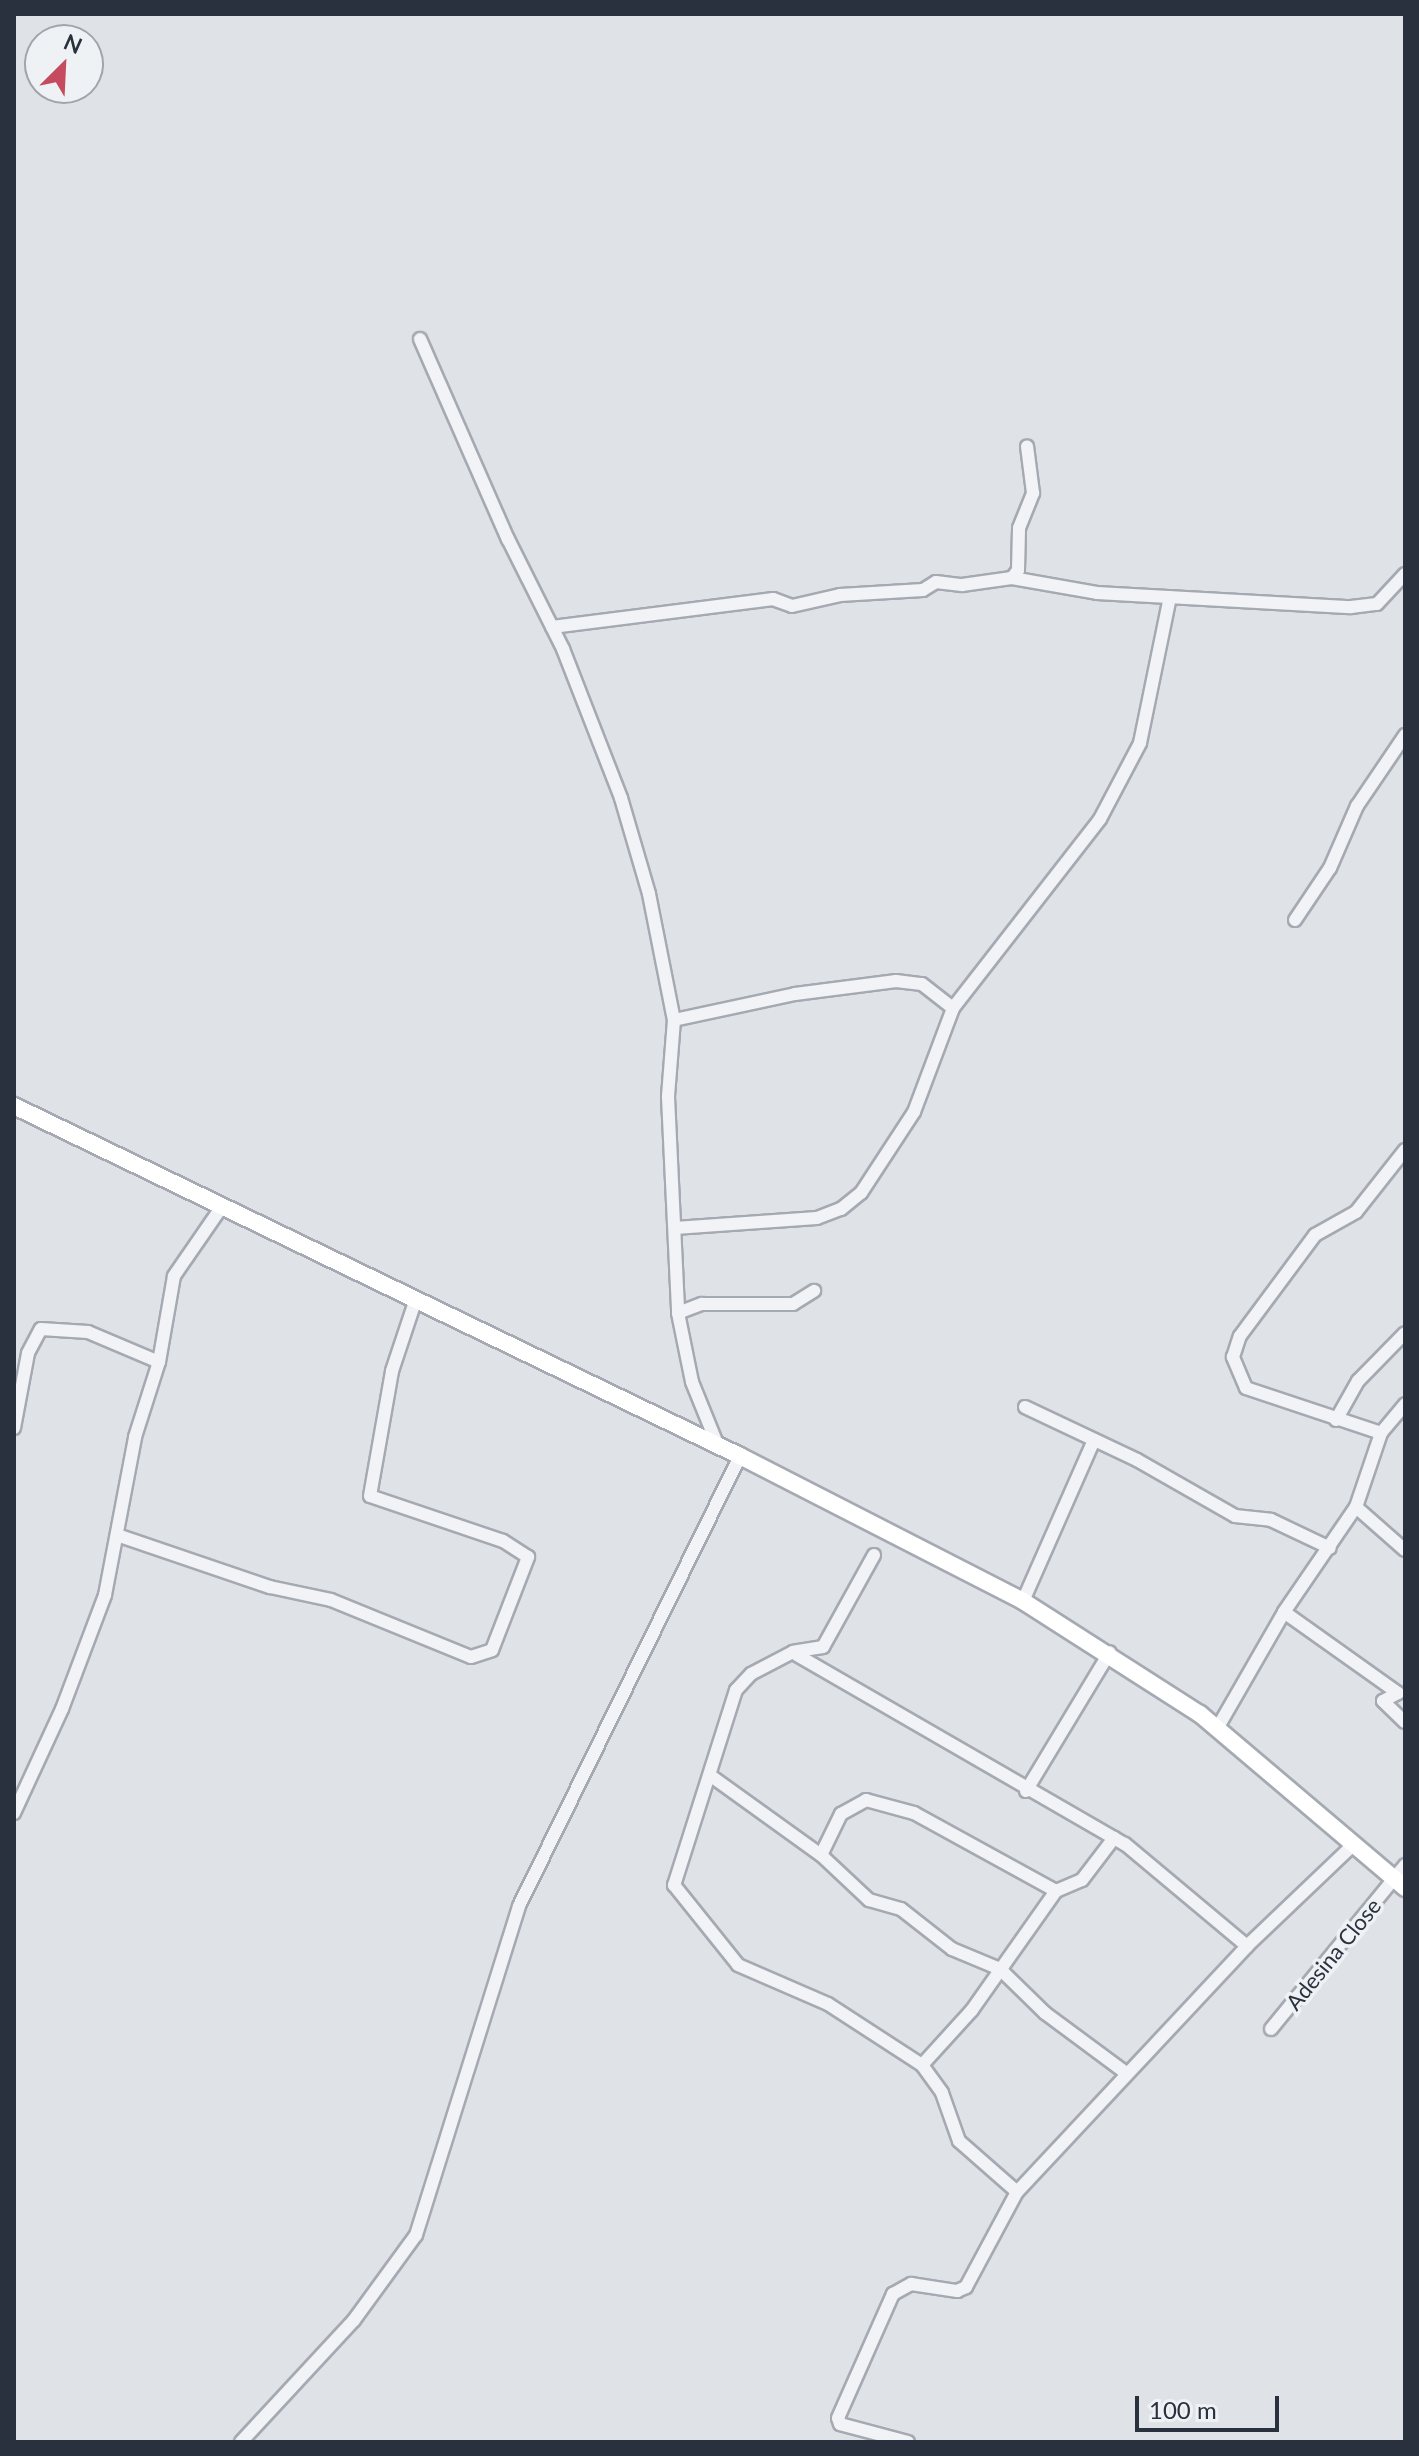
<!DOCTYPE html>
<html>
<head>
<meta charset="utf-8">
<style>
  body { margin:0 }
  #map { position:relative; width:1419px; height:2456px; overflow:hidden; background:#dfe3e8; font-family:Lato,sans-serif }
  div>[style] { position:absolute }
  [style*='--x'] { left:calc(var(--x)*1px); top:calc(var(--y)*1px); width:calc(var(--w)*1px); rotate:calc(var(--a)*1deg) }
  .roads { filter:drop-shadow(2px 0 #a5aab2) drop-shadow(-2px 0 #a5aab2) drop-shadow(0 2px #a5aab2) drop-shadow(0 -2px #a5aab2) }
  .street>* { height:12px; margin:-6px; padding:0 6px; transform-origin:6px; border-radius:6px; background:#f2f3f6 }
  .secondary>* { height:16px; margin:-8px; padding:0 8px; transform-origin:8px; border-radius:8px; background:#fff }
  span { translate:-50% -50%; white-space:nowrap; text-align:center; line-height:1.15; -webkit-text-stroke:7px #eff2f5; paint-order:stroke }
  .street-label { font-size:22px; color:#29313e }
  .frame { position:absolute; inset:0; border:16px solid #29313e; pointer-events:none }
  .north { position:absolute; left:24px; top:24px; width:80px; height:80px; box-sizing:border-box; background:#eff2f5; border:2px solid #a0a5ac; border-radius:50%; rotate:24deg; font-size:22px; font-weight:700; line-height:32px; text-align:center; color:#29313e }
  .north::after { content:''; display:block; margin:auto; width:28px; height:36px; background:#c64b5f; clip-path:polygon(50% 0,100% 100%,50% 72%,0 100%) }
  .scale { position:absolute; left:1135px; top:2396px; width:144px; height:36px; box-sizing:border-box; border:4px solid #29313e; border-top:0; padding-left:10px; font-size:24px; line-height:28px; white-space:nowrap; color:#29313e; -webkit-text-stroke:6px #eff2f5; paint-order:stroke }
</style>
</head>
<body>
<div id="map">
  <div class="roads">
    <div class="street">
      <div style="--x:420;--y:339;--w:219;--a:66.3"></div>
      <div style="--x:508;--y:539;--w:123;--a:63.4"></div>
      <div style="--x:563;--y:649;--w:160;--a:68.7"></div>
      <div style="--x:621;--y:798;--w:100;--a:73.7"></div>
      <div style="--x:649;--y:894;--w:128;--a:78.8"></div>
      <div style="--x:674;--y:1020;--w:77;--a:94.5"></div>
      <div style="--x:668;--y:1097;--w:216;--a:87.3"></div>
      <div style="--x:678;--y:1313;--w:70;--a:78.5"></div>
      <div style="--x:692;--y:1382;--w:69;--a:67.9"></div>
      <div style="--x:1012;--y:578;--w:86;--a:10"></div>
      <div style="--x:1097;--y:593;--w:254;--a:3.2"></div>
      <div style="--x:1351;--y:607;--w:26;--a:-7"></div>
      <div style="--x:1377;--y:604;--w:41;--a:-47"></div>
      <div style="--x:552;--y:627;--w:223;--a:-7.2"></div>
      <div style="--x:773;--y:599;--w:20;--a:20"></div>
      <div style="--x:792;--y:606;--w:49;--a:-12.9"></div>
      <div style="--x:840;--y:595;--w:83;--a:-3.4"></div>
      <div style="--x:923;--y:590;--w:15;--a:-32"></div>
      <div style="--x:936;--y:582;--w:26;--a:7"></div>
      <div style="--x:962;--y:585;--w:50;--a:-8"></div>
      <div style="--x:1012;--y:578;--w:10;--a:-53"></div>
      <div style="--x:1018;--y:570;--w:42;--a:-88.6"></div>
      <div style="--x:1019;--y:528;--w:38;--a:-68"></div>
      <div style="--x:1033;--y:493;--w:47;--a:-97.3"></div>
      <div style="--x:1295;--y:920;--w:63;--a:-56.1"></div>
      <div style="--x:1330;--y:868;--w:68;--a:-66.5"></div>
      <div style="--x:1357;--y:806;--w:86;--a:-55.9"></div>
      <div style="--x:674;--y:1020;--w:124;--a:-12.1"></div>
      <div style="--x:795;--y:994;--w:102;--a:-7.3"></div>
      <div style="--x:896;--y:981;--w:26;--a:7"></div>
      <div style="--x:922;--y:984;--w:39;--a:38"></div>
      <div style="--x:675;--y:1228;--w:142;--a:-4"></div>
      <div style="--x:817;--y:1218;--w:26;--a:-21"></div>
      <div style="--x:841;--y:1209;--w:26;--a:-39"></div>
      <div style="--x:861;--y:1193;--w:97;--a:-56.8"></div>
      <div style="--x:914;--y:1112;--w:111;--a:-69.4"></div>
      <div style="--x:953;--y:1008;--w:239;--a:-52.1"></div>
      <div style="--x:1100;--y:819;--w:86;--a:-62.2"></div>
      <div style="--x:1140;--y:743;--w:149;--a:-78.4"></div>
      <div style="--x:678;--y:1313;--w:26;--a:-21"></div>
      <div style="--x:702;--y:1304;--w:91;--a:0"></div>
      <div style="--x:793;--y:1304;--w:25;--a:-32"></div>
      <div style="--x:1025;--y:1407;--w:124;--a:25.3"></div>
      <div style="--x:1137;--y:1460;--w:113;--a:29.7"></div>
      <div style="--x:1235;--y:1516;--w:36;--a:6"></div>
      <div style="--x:1271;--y:1520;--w:65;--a:25.4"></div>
      <div style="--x:1336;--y:1420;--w:45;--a:-60.6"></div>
      <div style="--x:1358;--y:1381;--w:67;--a:-45.6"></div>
      <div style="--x:14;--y:1428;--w:76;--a:-79.4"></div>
      <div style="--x:28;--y:1353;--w:27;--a:-62"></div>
      <div style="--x:41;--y:1329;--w:47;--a:3.7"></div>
      <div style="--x:88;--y:1332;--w:77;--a:22.9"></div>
      <div style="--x:1381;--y:1433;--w:142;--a:-161.6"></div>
      <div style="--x:1246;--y:1388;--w:34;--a:-113"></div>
      <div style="--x:1233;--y:1357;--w:22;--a:-72"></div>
      <div style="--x:1240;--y:1336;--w:126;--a:-53.4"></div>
      <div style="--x:1315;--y:1235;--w:47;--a:-29.3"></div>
      <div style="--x:1356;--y:1212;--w:79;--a:-51.7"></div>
      <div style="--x:1356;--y:1507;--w:65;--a:41.3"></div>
      <div style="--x:117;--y:1535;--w:162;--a:18.8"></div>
      <div style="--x:270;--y:1587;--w:62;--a:12"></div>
      <div style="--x:331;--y:1600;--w:151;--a:22.2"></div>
      <div style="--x:471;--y:1657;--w:22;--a:-18"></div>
      <div style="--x:492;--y:1650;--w:100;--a:-68.8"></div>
      <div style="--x:528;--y:1557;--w:30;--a:-147"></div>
      <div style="--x:503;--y:1541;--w:140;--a:-161.3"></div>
      <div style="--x:370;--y:1496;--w:127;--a:-80"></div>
      <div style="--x:392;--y:1371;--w:76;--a:-71.6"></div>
      <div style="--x:874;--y:1555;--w:105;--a:119"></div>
      <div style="--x:823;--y:1647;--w:30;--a:171"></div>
      <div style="--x:793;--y:1652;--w:47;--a:152.4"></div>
      <div style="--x:751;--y:1674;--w:22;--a:133"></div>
      <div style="--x:736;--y:1690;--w:205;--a:107.6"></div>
      <div style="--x:674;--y:1885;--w:102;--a:51.3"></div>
      <div style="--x:738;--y:1965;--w:98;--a:23.4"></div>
      <div style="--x:828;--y:2004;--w:112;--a:33"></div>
      <div style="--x:922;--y:2065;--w:34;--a:54"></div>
      <div style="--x:942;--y:2093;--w:51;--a:70.5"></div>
      <div style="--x:959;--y:2141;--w:77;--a:41.3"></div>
      <div style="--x:1023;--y:1601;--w:176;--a:-66.2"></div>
      <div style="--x:1284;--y:1612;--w:140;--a:35.4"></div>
      <div style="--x:1398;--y:1693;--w:17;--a:152"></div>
      <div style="--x:1383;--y:1701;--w:30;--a:44"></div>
      <div style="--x:797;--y:1655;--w:379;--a:30"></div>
      <div style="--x:1125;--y:1844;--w:159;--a:39.9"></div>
      <div style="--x:1218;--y:1727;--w:133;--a:-60.1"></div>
      <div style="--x:1284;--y:1612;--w:127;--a:-55.6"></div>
      <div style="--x:1356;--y:1507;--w:78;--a:-71.3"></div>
      <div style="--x:1381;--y:1433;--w:38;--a:-50"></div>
      <div style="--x:711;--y:1776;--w:135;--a:35.7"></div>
      <div style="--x:821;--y:1855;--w:66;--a:43.2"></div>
      <div style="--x:869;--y:1900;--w:33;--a:16"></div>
      <div style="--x:901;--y:1909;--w:65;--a:38.1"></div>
      <div style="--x:952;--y:1949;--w:52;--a:22.6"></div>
      <div style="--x:1000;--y:1969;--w:63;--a:44.4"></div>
      <div style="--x:1045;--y:2013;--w:101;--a:36.5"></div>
      <div style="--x:1026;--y:1791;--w:162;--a:-58.9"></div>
      <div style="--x:14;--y:1813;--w:115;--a:-65.2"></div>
      <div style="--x:62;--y:1709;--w:122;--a:-69.3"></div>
      <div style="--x:105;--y:1595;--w:161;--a:-79.2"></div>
      <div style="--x:135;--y:1437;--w:79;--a:-72.3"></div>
      <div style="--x:159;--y:1362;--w:87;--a:-80.1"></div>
      <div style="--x:174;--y:1276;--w:86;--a:-55.4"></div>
      <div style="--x:821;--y:1855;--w:46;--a:-64"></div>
      <div style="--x:841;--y:1814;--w:29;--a:-29"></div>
      <div style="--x:866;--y:1800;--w:50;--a:15.2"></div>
      <div style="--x:914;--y:1813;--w:162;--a:28.8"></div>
      <div style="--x:1056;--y:1891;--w:28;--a:-23"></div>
      <div style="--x:1082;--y:1880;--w:53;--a:-52.7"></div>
      <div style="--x:1271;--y:2029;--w:212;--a:-50.7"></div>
      <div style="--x:922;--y:2065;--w:74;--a:-47.7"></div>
      <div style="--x:972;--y:2010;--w:146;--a:-54.8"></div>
      <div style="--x:241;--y:2442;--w:166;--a:-47.2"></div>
      <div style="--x:354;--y:2320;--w:105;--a:-53.9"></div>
      <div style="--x:416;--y:2235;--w:345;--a:-72.6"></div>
      <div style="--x:519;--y:1906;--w:501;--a:-63.84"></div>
      <div style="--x:908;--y:2442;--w:70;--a:-165.2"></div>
      <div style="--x:840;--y:2424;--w:6;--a:-108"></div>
      <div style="--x:838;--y:2418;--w:136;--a:-66.1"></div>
      <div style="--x:893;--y:2294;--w:21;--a:-29"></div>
      <div style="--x:911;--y:2284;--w:47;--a:8.7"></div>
      <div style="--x:957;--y:2291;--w:10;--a:-24"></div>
      <div style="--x:966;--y:2287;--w:108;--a:-61.8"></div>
      <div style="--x:1017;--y:2192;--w:337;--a:-46.9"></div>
      <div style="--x:1247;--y:1946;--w:146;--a:-43.6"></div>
    </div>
    <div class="secondary">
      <div style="--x:14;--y:1106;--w:806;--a:25.74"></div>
      <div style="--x:740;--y:1456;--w:318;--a:27.1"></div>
      <div style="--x:1023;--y:1601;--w:210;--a:32.6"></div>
      <div style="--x:1200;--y:1714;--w:269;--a:40.3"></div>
    </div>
  </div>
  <div class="street-label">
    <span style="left:1333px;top:1954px;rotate:-51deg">Adesina Close</span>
  </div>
  <div class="frame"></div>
  <div class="north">N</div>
  <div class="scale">100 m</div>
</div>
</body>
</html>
